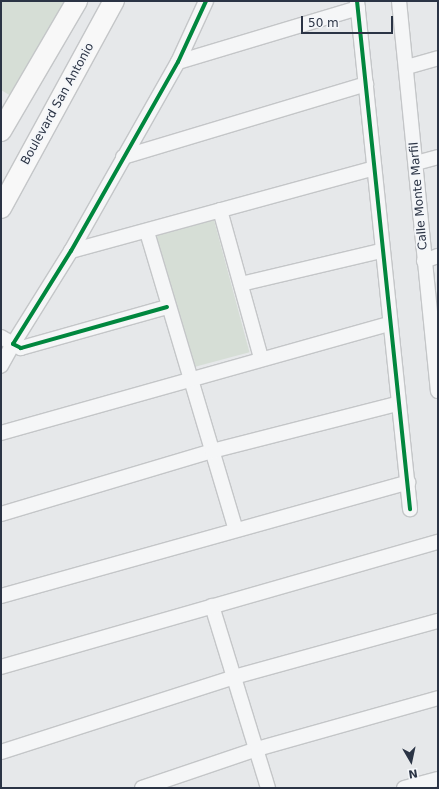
<!DOCTYPE html>
<style>
body{margin:0}
#map{position:relative;width:439px;height:789px;overflow:hidden;background:#e6e8ea;font-family:"DejaVu Sans",sans-serif}
div>[style]{position:absolute}
.green>*{inset:0;background:#d6ded6;transform-origin:0 0}
.roads{filter:drop-shadow(1px 0 #c4c6c8) drop-shadow(-1px 0 #c4c6c8) drop-shadow(0 1px #c4c6c8) drop-shadow(0 -1px #c4c6c8)}
.street>*{height:14px;margin:-7px;padding:0 7px;transform-origin:7px;border-radius:7px;background:#f5f6f7}
.secondary>*{height:20px;margin:-10px;padding:0 10px;transform-origin:10px;border-radius:10px;background:#f8f8f8}
.cycleway>*{height:4px;margin:-2px;padding:0 2px;transform-origin:2px;border-radius:2px;background:#00873e}
span{translate:-50% -50%;white-space:nowrap;text-align:center;line-height:1.15;-webkit-text-stroke:3.5px #f4f6f9;paint-order:stroke}
.street-label{font-size:12px;color:#2b3445}
.frame{position:absolute;inset:0;border:2px solid #2b3445;pointer-events:none}
.north{position:absolute;left:391px;top:741px;width:40px;height:40px;-webkit-text-stroke:3px #f4f6f9;paint-order:stroke;rotate:171deg;font-size:11px;font-weight:700;line-height:16px;text-align:center;color:#2b3445}
.north::after{content:'';display:block;margin:auto;width:14px;height:18px;background:#2b3445;clip-path:polygon(50% 0,100% 100%,50% 72%,0 100%)}
.scale{position:absolute;left:301px;top:16px;width:92px;height:18px;box-sizing:border-box;border:2px solid #2b3445;border-top:0;padding-left:5px;font-size:12px;line-height:14px;white-space:nowrap;color:#2b3445;-webkit-text-stroke:3px #f4f6f9;paint-order:stroke}
</style>
<div id="map">
<div class="green">
<i style="clip-path:polygon(1px 1px,67px 1px,11px 96px,1px 90px)"></i>
<i style="left:214px;top:220px;width:137px;height:60px;rotate:75deg"></i>
</div>
<div class="roads">
<div class="street">
<i style="left:357px;top:1px;width:511px;rotate:84.04deg"></i>
<i style="left:399px;top:1px;width:392px;rotate:84.3deg"></i>
<i style="left:178px;top:62px;width:188px;rotate:-16.7deg"></i>
<i style="left:407px;top:67px;width:32px;rotate:-16deg"></i>
<i style="left:123px;top:157px;width:254px;rotate:-16.7deg"></i>
<i style="left:416px;top:163px;width:23px;rotate:-15deg"></i>
<i style="left:220px;top:210px;width:154px;rotate:74.5deg"></i>
<i style="left:147px;top:232px;width:309px;rotate:73.4deg"></i>
<i style="left:71px;top:251px;width:314px;rotate:-15.3deg"></i>
<i style="left:424px;top:261px;width:15px;rotate:-20deg"></i>
<i style="left:241px;top:284px;width:144px;rotate:-13.3deg"></i>
<i style="left:167px;top:307px;width:152px;rotate:164.3deg"></i>
<i style="left:21px;top:348px;width:9px;rotate:-153deg"></i>
<i style="left:13px;top:344px;width:110px;rotate:-58.1deg"></i>
<i style="left:71px;top:251px;width:217px;rotate:-60.5deg"></i>
<i style="left:178px;top:62px;width:67px;rotate:-65.3deg"></i>
<i style="left:1px;top:337px;width:14px;rotate:30deg"></i>
<i style="left:13px;top:344px;width:25px;rotate:119deg"></i>
<i style="left:1px;top:433px;width:403px;rotate:-15.7deg"></i>
<i style="left:1px;top:514px;width:220px;rotate:-16.6deg"></i>
<i style="left:212px;top:451px;width:191px;rotate:-14.3deg"></i>
<i style="left:1px;top:596px;width:423px;rotate:-15.6deg"></i>
<i style="left:212px;top:606px;width:190px;rotate:72.9deg"></i>
<i style="left:1px;top:667px;width:455px;rotate:-16deg"></i>
<i style="left:1px;top:752px;width:245px;rotate:-17.8deg"></i>
<i style="left:234px;top:677px;width:212px;rotate:-15.4deg"></i>
<i style="left:142px;top:788px;width:121px;rotate:-18.7deg"></i>
<i style="left:257px;top:749px;width:188px;rotate:-15.7deg"></i>
<i style="left:404px;top:788px;width:35px;rotate:-15deg"></i>
</div>
<div class="secondary">
<i style="left:1px;top:131px;width:151px;rotate:-59.7deg"></i>
<i style="left:1px;top:208px;width:236px;rotate:-61.4deg"></i>
</div>
</div>
<div class="cycleway">
<i style="left:357px;top:1px;width:511px;rotate:84.04deg"></i>
<i style="left:167px;top:307px;width:152px;rotate:164.3deg"></i>
<i style="left:21px;top:348px;width:9px;rotate:-153deg"></i>
<i style="left:13px;top:344px;width:110px;rotate:-58.1deg"></i>
<i style="left:71px;top:251px;width:217px;rotate:-60.5deg"></i>
<i style="left:178px;top:62px;width:67px;rotate:-65.3deg"></i>
</div>
<div class="street-label">
<span style="left:58px;top:104px;rotate:-61deg">Boulevard San Antonio</span>
<span style="left:419px;top:196px;rotate:-95deg">Calle Monte Marfil</span>
</div>
<div class="frame"></div>
<div class="north">N</div>
<div class="scale">50 m</div>
</div>
